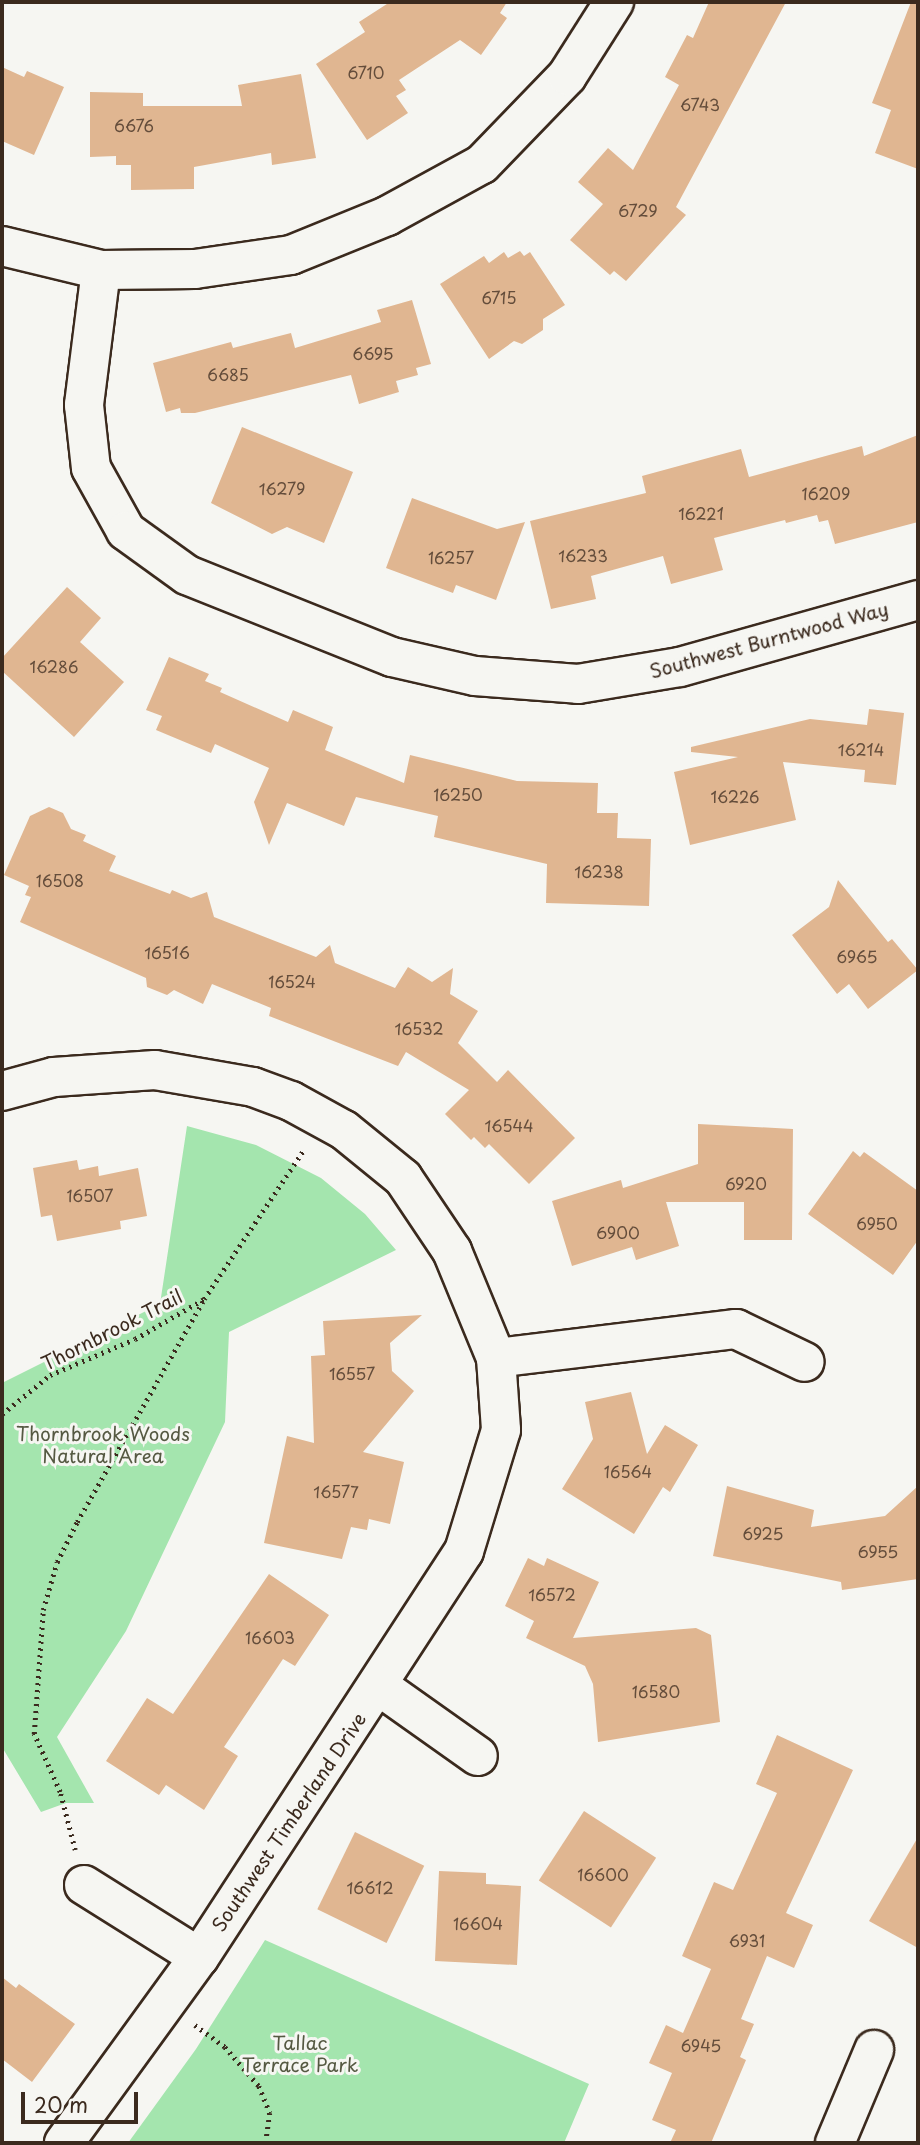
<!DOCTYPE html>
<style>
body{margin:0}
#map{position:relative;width:920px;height:2145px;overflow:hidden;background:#f6f6f2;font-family:"Playpen Sans",sans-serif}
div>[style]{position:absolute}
.green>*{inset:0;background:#a4e5ae}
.building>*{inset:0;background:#e0b691;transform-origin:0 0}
.path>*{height:4.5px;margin-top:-2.25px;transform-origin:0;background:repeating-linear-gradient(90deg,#3b2a1e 0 2px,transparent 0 7px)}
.roads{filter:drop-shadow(2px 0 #3b2a1e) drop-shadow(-2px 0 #3b2a1e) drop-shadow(0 2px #3b2a1e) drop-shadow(0 -2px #3b2a1e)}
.minor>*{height:38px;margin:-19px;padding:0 19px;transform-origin:19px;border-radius:19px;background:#f6f6f2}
span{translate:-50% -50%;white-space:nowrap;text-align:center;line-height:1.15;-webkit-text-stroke:6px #f6f6f2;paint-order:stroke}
.number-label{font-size:16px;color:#644d3b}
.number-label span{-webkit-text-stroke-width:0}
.street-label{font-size:19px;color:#3b2a1e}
.park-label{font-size:19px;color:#555942}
.frame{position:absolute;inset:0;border:4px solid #3b2a1e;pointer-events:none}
.scale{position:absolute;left:21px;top:2092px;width:117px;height:32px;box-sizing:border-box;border:4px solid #3b2a1e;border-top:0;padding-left:9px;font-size:21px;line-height:24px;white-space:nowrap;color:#3b2a1e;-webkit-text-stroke:5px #f6f6f2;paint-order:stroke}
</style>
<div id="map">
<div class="green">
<i style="clip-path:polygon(187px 1126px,256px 1145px,321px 1178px,365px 1214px,396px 1250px,229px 1332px,225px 1422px,126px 1631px,57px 1737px,94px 1803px,66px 1803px,41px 1812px,2px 1747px,2px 1383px,160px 1304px)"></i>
<i style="clip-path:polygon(265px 1940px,589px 2084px,564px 2143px,128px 2143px,196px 2049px)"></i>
</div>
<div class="building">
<i style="clip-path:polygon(390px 2px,507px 2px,500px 13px,507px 18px,481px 55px,460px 40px,399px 80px,406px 90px,396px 96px,408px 113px,367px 140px,316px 64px,365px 32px,359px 22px)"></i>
<i style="clip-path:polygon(709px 2px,786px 2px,676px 207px,686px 215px,626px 281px,614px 271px,610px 275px,570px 240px,603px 204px,578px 182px,608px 148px,633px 170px,679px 85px,665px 77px,687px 35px,693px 38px)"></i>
<i style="clip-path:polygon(911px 2px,918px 2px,918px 169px,875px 153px,891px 110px,872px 103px)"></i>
<i style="clip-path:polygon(2px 67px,24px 77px,27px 71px,64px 87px,34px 155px,2px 141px)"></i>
<i style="clip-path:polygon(301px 74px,316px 158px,272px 165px,271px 153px,194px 167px,194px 189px,131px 190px,131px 165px,116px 165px,116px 156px,90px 157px,90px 92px,143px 93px,143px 106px,242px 106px,238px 85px)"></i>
<i style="clip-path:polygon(520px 251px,524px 256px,530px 252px,565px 305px,543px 319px,543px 330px,522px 344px,514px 341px,489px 359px,440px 284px,484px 256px,489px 263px,504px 252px,508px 258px)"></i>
<i style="clip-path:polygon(412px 300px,431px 364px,416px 368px,418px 375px,396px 381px,399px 392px,359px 404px,351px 375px,195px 413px,181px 413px,180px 408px,166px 412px,153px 363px,231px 342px,233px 348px,291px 333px,295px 348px,381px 322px,377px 310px)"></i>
<i style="clip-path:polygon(242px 427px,353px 472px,324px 543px,287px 527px,272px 534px,211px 503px)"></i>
<i style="clip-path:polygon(918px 435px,918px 522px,835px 544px,828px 520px,819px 522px,817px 515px,786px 523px,785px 520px,714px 538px,723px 570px,671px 584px,663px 556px,591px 576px,596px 599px,551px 609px,530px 521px,646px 493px,642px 476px,741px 449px,749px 477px,862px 446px,864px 456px)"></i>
<i style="clip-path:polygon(412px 498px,497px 529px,525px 522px,496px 600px,456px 585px,453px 593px,386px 568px)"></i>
<i style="clip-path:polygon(67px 587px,101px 618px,80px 642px,124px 682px,74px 737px,2px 671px,2px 658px)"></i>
<i style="clip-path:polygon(169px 657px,209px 674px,205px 681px,222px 688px,220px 692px,288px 722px,293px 710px,333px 727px,325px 750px,404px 783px,410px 755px,517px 781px,598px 783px,597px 813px,618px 813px,617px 838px,651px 839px,649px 906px,546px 903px,547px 864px,434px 837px,438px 816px,356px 797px,344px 826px,287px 803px,269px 845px,254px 802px,269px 768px,215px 744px,211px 753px,156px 730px,162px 716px,146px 710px)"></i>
<i style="clip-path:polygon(869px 709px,904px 713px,896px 785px,864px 782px,865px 770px,783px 762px,796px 820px,690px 845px,674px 772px,738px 757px,691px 752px,691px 747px,810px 719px,867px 725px)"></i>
<i style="clip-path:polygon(49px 807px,63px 813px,71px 829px,86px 835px,83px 841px,116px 856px,109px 871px,170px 894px,172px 890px,191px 898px,207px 892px,214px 917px,316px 957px,330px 945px,335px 963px,395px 988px,408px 967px,432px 982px,453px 968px,450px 994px,478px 1011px,458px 1043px,497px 1082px,508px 1070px,575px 1138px,529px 1184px,489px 1144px,485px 1148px,474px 1137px,471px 1140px,445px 1114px,469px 1090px,406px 1052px,398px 1066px,269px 1016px,271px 1008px,212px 984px,203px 1004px,174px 990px,167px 995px,147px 987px,146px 978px,20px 922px,31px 897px,25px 895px,29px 886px,4px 875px,30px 816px)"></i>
<i style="clip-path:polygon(838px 880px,888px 942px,892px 939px,918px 970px,868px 1009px,849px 984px,837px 994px,792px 935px,829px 907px)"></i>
<i style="clip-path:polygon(698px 1124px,793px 1129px,792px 1240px,744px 1240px,744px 1202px,666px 1202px,679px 1246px,636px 1260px,632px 1247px,572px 1266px,552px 1201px,621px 1180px,623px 1188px,698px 1164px)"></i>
<i style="clip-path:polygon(853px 1151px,860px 1157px,864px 1152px,918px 1191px,918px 1240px,893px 1275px,808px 1214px)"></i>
<i style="clip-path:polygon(77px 1160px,79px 1170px,98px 1166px,99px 1176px,138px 1168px,147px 1216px,120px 1221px,121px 1229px,57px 1241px,52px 1215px,41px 1217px,33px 1168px)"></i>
<i style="clip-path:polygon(422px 1315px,390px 1343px,392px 1371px,414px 1391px,363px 1452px,404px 1462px,390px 1524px,369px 1519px,367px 1530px,351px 1527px,342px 1559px,264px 1543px,287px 1436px,314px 1443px,311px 1356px,325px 1355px,323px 1321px)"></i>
<i style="clip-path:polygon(631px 1392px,647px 1454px,665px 1425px,698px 1445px,670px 1492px,663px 1487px,634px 1534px,562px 1489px,593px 1439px,585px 1402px)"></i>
<i style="clip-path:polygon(727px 1486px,814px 1510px,811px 1527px,885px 1516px,918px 1486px,918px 1579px,842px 1590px,841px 1582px,713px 1556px)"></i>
<i style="clip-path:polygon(528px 1558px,544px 1566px,547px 1558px,599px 1582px,573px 1638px,696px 1628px,711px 1635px,720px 1722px,598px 1742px,593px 1684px,585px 1666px,526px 1638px,534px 1621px,505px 1606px)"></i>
<i style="clip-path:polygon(269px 1574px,329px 1615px,295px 1666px,283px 1659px,224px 1747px,238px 1756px,204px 1810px,166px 1785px,159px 1795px,106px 1761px,147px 1698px,173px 1714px)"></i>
<i style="clip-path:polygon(777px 1735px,853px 1770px,786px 1913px,813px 1925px,794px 1968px,767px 1956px,741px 2019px,754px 2024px,740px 2057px,746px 2060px,711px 2143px,670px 2143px,676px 2130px,652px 2120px,672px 2073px,649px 2063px,666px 2025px,683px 2033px,711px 1969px,682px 1956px,714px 1882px,733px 1890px,777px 1793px,756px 1784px)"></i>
<i style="left:584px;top:1811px;width:86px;height:83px;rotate:33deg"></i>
<i style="left:355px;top:1832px;width:77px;height:86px;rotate:26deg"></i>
<i style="clip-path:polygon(918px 1837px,918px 1948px,869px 1921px)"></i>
<i style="clip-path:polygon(439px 1871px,486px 1873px,486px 1884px,521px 1886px,517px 1965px,435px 1961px)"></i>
<i style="clip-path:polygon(2px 1977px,16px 1988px,19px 1984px,75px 2024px,32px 2082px,2px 2059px)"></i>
</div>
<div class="path">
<i style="left:2px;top:1414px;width:62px;rotate:-39.1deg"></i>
<i style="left:50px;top:1375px;width:92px;rotate:-23deg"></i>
<i style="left:135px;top:1339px;width:80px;rotate:-30.1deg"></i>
<i style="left:204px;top:1299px;width:178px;rotate:-56.2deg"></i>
<i style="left:75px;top:1850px;width:60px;rotate:-104.5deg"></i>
<i style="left:60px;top:1792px;width:64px;rotate:-114.1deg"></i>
<i style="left:34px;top:1734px;width:124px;rotate:-85.8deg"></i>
<i style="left:43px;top:1610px;width:50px;rotate:-73.7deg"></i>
<i style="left:57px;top:1562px;width:45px;rotate:-63.4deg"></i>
<i style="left:77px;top:1522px;width:257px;rotate:-60.3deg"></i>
<i style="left:195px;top:2025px;width:37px;rotate:36deg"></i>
<i style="left:225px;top:2047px;width:52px;rotate:48.9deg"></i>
<i style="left:259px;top:2086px;width:29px;rotate:68deg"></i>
<i style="left:270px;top:2113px;width:30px;rotate:98deg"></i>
</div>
<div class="roads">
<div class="minor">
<i style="left:2px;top:246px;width:102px;rotate:13.6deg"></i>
<i style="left:101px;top:270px;width:94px;rotate:-0.6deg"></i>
<i style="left:195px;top:269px;width:97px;rotate:-8.3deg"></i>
<i style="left:291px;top:255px;width:104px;rotate:-22.1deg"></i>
<i style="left:387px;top:216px;width:108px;rotate:-28.7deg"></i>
<i style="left:482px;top:164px;width:122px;rotate:-46deg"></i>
<i style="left:567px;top:76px;width:88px;rotate:-57.6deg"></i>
<i style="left:101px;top:270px;width:136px;rotate:97.2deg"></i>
<i style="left:84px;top:405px;width:63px;rotate:83.7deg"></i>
<i style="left:91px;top:468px;width:72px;rotate:60.9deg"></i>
<i style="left:126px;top:531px;width:75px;rotate:35.8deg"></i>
<i style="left:187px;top:575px;width:221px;rotate:21.8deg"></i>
<i style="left:392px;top:657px;width:85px;rotate:12.9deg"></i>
<i style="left:475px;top:676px;width:103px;rotate:4.4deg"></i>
<i style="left:578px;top:684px;width:103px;rotate:-9.5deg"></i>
<i style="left:680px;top:667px;width:247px;rotate:-15.7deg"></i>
<i style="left:2px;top:1091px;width:54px;rotate:-15.1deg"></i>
<i style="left:54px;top:1077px;width:101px;rotate:-4deg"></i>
<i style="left:155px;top:1070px;width:99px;rotate:9.8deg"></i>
<i style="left:253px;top:1087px;width:40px;rotate:20.2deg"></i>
<i style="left:291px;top:1101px;width:60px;rotate:28.7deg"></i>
<i style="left:344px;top:1130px;width:76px;rotate:39.1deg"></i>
<i style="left:403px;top:1178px;width:88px;rotate:56.1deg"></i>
<i style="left:452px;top:1251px;width:116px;rotate:67.6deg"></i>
<i style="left:496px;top:1358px;width:72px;rotate:86deg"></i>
<i style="left:501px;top:1430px;width:127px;rotate:107deg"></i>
<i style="left:464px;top:1551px;width:485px;rotate:123.1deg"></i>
<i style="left:199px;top:1957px;width:230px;rotate:126deg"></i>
<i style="left:496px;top:1358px;width:242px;rotate:-6.9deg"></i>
<i style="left:736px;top:1329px;width:76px;rotate:25.6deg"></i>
<i style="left:379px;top:1686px;width:121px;rotate:35.3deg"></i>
<i style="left:84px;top:1885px;width:136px;rotate:32.1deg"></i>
<i style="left:835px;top:2143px;width:101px;rotate:-67.2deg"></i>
</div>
</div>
<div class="number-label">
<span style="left:366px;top:72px">6710</span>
<span style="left:700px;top:104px">6743</span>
<span style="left:134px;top:125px">6676</span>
<span style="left:638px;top:210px">6729</span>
<span style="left:499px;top:297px">6715</span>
<span style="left:373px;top:353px">6695</span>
<span style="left:228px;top:374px">6685</span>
<span style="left:282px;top:488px">16279</span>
<span style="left:826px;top:493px">16209</span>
<span style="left:701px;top:513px">16221</span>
<span style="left:583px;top:555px">16233</span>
<span style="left:451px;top:557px">16257</span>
<span style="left:54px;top:666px">16286</span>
<span style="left:861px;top:749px">16214</span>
<span style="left:458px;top:794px">16250</span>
<span style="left:735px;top:796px">16226</span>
<span style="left:599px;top:871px">16238</span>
<span style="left:60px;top:880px">16508</span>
<span style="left:167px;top:952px">16516</span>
<span style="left:857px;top:956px">6965</span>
<span style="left:292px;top:981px">16524</span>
<span style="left:419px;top:1028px">16532</span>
<span style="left:509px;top:1125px">16544</span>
<span style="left:746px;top:1183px">6920</span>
<span style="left:90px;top:1195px">16507</span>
<span style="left:877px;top:1223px">6950</span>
<span style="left:618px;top:1232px">6900</span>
<span style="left:352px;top:1373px">16557</span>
<span style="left:628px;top:1471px">16564</span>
<span style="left:336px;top:1491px">16577</span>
<span style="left:763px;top:1533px">6925</span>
<span style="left:878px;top:1551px">6955</span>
<span style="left:552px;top:1594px">16572</span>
<span style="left:270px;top:1637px">16603</span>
<span style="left:656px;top:1691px">16580</span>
<span style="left:603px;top:1874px">16600</span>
<span style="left:370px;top:1887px">16612</span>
<span style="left:478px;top:1923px">16604</span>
<span style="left:747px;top:1940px">6931</span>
<span style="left:701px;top:2045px">6945</span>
</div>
<div class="street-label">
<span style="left:769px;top:640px;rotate:-15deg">Southwest Burntwood Way</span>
<span style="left:112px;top:1330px;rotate:-27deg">Thornbrook Trail</span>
<span style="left:289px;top:1822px;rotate:-56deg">Southwest Timberland Drive</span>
</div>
<div class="park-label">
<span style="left:103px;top:1445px">Thornbrook Woods<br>Natural Area</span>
<span style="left:300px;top:2054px">Tallac<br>Terrace Park</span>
</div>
<div class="frame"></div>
<div class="scale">20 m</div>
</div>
